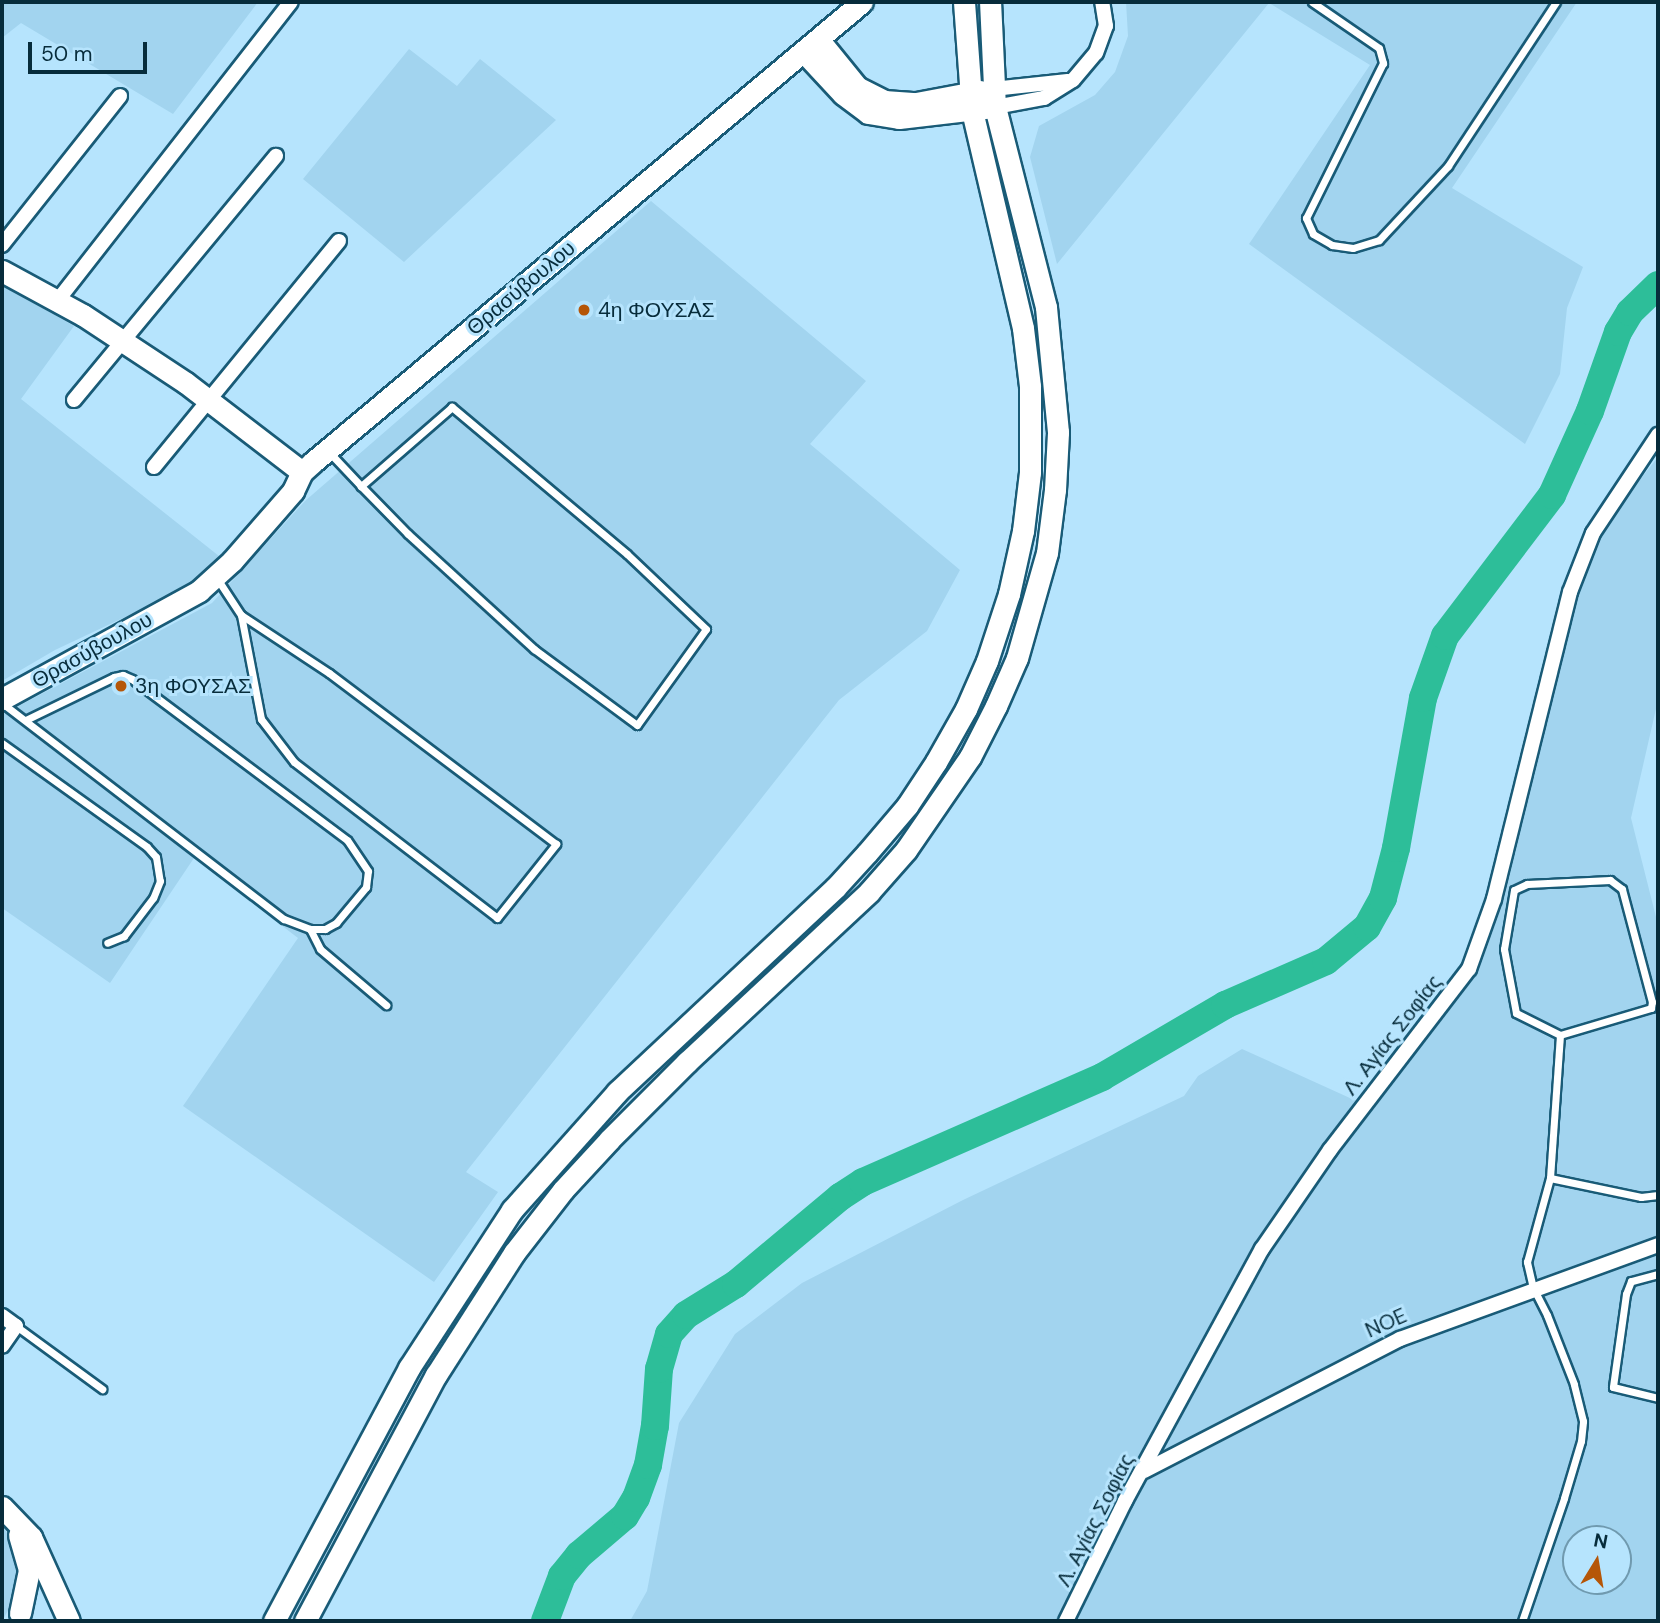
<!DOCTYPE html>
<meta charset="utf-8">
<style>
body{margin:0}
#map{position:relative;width:1660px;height:1623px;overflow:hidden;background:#b6e4fd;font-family:"DM Sans",sans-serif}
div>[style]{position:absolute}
.built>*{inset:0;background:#a2d4ef}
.river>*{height:28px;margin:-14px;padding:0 14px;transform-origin:14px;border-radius:14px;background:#2dbe99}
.roads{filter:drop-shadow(2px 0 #195b77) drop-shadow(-2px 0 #195b77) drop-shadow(0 2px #195b77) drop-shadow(0 -2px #195b77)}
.lane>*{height:7px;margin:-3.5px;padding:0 3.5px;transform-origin:3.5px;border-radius:3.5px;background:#fff}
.street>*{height:14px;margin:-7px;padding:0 7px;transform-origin:7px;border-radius:7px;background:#fff}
.secondary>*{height:21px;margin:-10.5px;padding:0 10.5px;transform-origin:10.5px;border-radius:10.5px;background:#fff}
.dots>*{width:19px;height:19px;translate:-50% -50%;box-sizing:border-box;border:4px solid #b6e4fd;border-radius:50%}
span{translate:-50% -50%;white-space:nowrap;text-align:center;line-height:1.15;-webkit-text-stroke:6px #b6e4fd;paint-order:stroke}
.street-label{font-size:21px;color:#072c3b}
.poi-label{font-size:21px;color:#072c3b}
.left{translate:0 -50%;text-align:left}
.frame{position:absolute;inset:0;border:4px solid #072c3b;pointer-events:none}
.north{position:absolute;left:1562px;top:1525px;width:70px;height:70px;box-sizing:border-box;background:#b6e4fd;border:2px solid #709aaf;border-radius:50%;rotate:11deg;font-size:19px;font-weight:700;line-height:28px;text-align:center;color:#072c3b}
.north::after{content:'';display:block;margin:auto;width:24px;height:32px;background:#b55608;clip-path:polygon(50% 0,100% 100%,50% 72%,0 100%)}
.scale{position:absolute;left:28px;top:42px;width:119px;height:32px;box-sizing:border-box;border:4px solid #072c3b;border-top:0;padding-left:9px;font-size:21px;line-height:24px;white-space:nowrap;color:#072c3b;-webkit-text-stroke:5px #b6e4fd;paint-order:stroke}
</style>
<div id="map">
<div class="built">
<i style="clip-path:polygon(2px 2px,258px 2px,173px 114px,21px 23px,2px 38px)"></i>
<i style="clip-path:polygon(1126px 2px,1577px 2px,1452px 188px,1583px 267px,1567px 308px,1560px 374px,1525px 444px,1249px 244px,1370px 65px,1269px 3px,1057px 264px,1030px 157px,1039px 126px,1095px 95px,1115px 72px,1128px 36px)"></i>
<i style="clip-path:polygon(409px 49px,457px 86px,480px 59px,556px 120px,404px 262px,303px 179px)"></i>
<i style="clip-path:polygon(651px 201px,866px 381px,810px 444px,960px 570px,927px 631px,839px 700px,466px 1172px,498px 1192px,434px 1282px,183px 1106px,298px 938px,194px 858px,110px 983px,2px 908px,2px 715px,212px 603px,305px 501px)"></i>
<i style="clip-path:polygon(2px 285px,74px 326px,21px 399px,224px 560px,195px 584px,55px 650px,2px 681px)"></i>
<i style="clip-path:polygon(evenodd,1658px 457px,1658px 700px,1631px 818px,1658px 925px,1658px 1621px,630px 1621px,647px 1591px,679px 1423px,735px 1334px,802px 1283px,963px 1200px,1184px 1096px,1198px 1076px,1242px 1049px,1372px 1108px,1474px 974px,1502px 900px,1576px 596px,1604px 525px,1658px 457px,1576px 1539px,1618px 1539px,1618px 1581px,1576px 1581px,1576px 1539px)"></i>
<i style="clip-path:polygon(2px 1525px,14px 1544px,19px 1561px,14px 1600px,2px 1621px)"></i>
</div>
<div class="river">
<i style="left:545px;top:1621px;width:48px;rotate:-69.3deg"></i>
<i style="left:562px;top:1576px;width:27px;rotate:-51deg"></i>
<i style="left:579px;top:1555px;width:60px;rotate:-40.3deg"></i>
<i style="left:625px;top:1516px;width:21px;rotate:-59deg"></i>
<i style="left:636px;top:1498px;width:35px;rotate:-70deg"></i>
<i style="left:648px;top:1465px;width:40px;rotate:-80deg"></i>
<i style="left:655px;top:1426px;width:57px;rotate:-86deg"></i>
<i style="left:659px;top:1369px;width:36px;rotate:-74deg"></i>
<i style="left:669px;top:1334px;width:25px;rotate:-48deg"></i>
<i style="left:686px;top:1315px;width:59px;rotate:-31.8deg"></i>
<i style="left:736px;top:1284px;width:136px;rotate:-39.9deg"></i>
<i style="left:840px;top:1197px;width:27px;rotate:-33deg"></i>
<i style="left:863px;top:1182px;width:261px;rotate:-23.7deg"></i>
<i style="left:1102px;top:1077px;width:143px;rotate:-30.3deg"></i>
<i style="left:1225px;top:1005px;width:110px;rotate:-23.5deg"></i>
<i style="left:1326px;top:961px;width:53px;rotate:-39.7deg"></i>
<i style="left:1367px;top:927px;width:33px;rotate:-61deg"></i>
<i style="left:1383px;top:898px;width:52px;rotate:-75.4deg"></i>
<i style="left:1396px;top:848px;width:152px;rotate:-79.8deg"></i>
<i style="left:1423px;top:698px;width:66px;rotate:-70.5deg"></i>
<i style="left:1445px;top:636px;width:177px;rotate:-52.8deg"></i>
<i style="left:1552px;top:495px;width:92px;rotate:-65.7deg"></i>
<i style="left:1590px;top:411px;width:84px;rotate:-70.5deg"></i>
<i style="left:1618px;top:332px;width:23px;rotate:-59deg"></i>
<i style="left:1630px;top:312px;width:39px;rotate:-44deg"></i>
</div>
<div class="roads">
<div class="lane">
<i style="left:1312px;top:2px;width:81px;rotate:34.5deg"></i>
<i style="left:1379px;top:48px;width:16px;rotate:75deg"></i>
<i style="left:1383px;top:63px;width:173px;rotate:116.4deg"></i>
<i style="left:1306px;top:218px;width:17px;rotate:66deg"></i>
<i style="left:1313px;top:234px;width:22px;rotate:30deg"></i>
<i style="left:1332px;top:245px;width:21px;rotate:8deg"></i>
<i style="left:1353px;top:248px;width:27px;rotate:-17deg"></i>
<i style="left:1379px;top:240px;width:101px;rotate:-47deg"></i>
<i style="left:1448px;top:166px;width:196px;rotate:-56.6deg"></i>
<i style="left:328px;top:451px;width:48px;rotate:46.7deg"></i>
<i style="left:361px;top:486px;width:67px;rotate:45.6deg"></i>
<i style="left:408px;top:534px;width:171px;rotate:42.4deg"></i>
<i style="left:534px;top:649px;width:128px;rotate:36.4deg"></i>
<i style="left:637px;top:725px;width:118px;rotate:-54.3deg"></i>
<i style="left:706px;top:629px;width:109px;rotate:-136.5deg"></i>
<i style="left:627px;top:554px;width:229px;rotate:-140deg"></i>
<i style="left:452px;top:407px;width:121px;rotate:139deg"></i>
<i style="left:218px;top:580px;width:42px;rotate:56.7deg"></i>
<i style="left:241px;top:615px;width:106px;rotate:79.1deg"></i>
<i style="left:261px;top:719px;width:54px;rotate:52.5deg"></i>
<i style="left:294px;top:762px;width:256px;rotate:37.5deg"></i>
<i style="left:497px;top:918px;width:95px;rotate:-51.4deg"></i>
<i style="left:556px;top:844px;width:284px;rotate:-143deg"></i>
<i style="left:329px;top:673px;width:105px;rotate:-146.6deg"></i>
<i style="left:2px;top:703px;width:355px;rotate:37.5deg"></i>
<i style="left:284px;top:919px;width:28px;rotate:21deg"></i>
<i style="left:310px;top:929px;width:15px"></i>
<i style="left:325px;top:929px;width:13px;rotate:-29deg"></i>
<i style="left:336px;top:923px;width:47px;rotate:-50.2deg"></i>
<i style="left:366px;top:887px;width:16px;rotate:-83deg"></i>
<i style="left:368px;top:871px;width:37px;rotate:-124deg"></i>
<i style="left:347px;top:840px;width:269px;rotate:-143.2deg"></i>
<i style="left:132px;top:679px;width:10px;rotate:-156deg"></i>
<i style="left:123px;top:675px;width:9px;rotate:167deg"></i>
<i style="left:114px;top:677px;width:98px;rotate:154deg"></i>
<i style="left:2px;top:743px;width:178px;rotate:35.6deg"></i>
<i style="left:147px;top:847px;width:13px;rotate:48deg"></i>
<i style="left:156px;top:857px;width:24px;rotate:81deg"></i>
<i style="left:160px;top:881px;width:18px;rotate:112deg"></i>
<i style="left:153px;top:898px;width:48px;rotate:127.3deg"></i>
<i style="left:124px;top:936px;width:18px;rotate:158deg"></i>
<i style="left:310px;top:929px;width:22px;rotate:63deg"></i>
<i style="left:320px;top:949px;width:87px;rotate:40.3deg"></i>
<i style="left:1550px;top:1178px;width:143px;rotate:-86deg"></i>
<i style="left:1560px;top:1035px;width:95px;rotate:-16.5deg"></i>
<i style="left:1651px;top:1008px;width:6px;rotate:-81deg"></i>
<i style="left:1652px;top:1002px;width:117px;rotate:-104.9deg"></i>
<i style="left:1622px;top:889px;width:15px;rotate:-143deg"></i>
<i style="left:1610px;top:880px;width:83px;rotate:177.2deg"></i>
<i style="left:1527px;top:884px;width:14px;rotate:155deg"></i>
<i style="left:1514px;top:890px;width:60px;rotate:99.6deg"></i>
<i style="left:1504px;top:949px;width:65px;rotate:79.4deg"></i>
<i style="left:1516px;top:1013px;width:49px;rotate:26.6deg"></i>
<i style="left:1658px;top:1274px;width:28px;rotate:165deg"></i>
<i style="left:1631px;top:1281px;width:14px;rotate:111deg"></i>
<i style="left:1626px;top:1294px;width:94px;rotate:98deg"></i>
<i style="left:1613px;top:1387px;width:46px;rotate:13.7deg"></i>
<i style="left:16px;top:1326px;width:107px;rotate:36.2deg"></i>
<i style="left:1522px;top:1621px;width:130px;rotate:-71.1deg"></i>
<i style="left:1564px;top:1498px;width:59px;rotate:-73.4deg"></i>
<i style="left:1581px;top:1441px;width:20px;rotate:-84deg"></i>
<i style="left:1583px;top:1421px;width:38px;rotate:-104deg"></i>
<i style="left:1574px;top:1384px;width:74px;rotate:-111.4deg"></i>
<i style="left:1547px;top:1315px;width:30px;rotate:-117deg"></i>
<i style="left:1533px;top:1288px;width:27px;rotate:-103deg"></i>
<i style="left:1527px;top:1262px;width:87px;rotate:-74.7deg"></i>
<i style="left:1550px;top:1178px;width:93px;rotate:11.8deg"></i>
<i style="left:1641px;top:1197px;width:17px;rotate:-7deg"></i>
</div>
<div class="street">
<i style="left:993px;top:89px;width:75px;rotate:-6.1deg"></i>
<i style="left:995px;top:107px;width:50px;rotate:-10.4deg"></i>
<i style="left:1044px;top:98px;width:34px;rotate:-32deg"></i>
<i style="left:1073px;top:80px;width:35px;rotate:-50deg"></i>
<i style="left:1096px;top:53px;width:29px;rotate:-70deg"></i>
<i style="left:1106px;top:26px;width:24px;rotate:-99deg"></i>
<i style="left:2px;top:245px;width:190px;rotate:-51.6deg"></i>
<i style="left:58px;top:300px;width:378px;rotate:-52deg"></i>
<i style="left:74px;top:400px;width:317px;rotate:-50.4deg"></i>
<i style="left:154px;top:467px;width:292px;rotate:-50.7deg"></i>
<i style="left:2px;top:1316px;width:17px;rotate:36deg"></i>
<i style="left:16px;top:1326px;width:24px;rotate:125deg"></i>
<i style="left:1144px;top:1471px;width:288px;rotate:-27.3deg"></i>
<i style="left:1400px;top:1339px;width:275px;rotate:-20deg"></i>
<i style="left:1066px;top:1621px;width:134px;rotate:-63.8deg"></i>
<i style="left:1125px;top:1501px;width:287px;rotate:-61.5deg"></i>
<i style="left:1262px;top:1249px;width:120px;rotate:-55.5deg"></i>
<i style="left:1330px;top:1150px;width:228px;rotate:-52.5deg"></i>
<i style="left:1469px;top:969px;width:74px;rotate:-70.3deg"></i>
<i style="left:1494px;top:899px;width:316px;rotate:-76.1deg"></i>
<i style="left:1570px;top:592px;width:63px;rotate:-68.7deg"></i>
<i style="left:1593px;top:533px;width:118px;rotate:-56.4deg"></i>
</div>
<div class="secondary">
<i style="left:819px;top:40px;width:60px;rotate:51deg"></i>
<i style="left:857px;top:87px;width:30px;rotate:27deg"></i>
<i style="left:884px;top:101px;width:32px;rotate:4deg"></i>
<i style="left:916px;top:103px;width:65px;rotate:-10.6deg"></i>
<i style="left:804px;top:52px;width:57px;rotate:47.1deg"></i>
<i style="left:843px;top:94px;width:31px;rotate:37deg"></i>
<i style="left:868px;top:113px;width:31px;rotate:9deg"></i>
<i style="left:899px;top:118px;width:88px;rotate:-6.6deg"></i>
<i style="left:2px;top:271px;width:92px;rotate:28.5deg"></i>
<i style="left:83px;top:315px;width:123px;rotate:33.4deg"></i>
<i style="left:186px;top:383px;width:146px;rotate:37.5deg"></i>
<i style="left:2px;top:699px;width:225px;rotate:-28.7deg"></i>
<i style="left:199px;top:591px;width:45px;rotate:-42.3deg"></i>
<i style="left:232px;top:561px;width:93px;rotate:-48.9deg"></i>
<i style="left:293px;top:491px;width:21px;rotate:-65deg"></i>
<i style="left:302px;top:472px;width:15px;rotate:-42deg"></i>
<i style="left:313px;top:462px;width:716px;rotate:-39.96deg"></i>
<i style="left:2px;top:1507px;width:42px;rotate:46deg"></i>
<i style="left:31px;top:1537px;width:92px;rotate:65.7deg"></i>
<i style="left:19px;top:1535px;width:36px;rotate:74deg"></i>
<i style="left:29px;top:1570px;width:44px;rotate:101.8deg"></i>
<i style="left:274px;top:1621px;width:287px;rotate:-61.9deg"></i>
<i style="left:409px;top:1368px;width:189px;rotate:-56.9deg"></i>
<i style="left:512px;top:1210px;width:158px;rotate:-48.3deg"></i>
<i style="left:617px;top:1092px;width:299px;rotate:-43.1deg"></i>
<i style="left:835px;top:888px;width:47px;rotate:-47.6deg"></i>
<i style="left:867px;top:853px;width:62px;rotate:-49.6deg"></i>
<i style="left:907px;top:806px;width:53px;rotate:-56.6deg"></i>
<i style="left:936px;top:762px;width:61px;rotate:-60.5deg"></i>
<i style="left:966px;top:709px;width:52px;rotate:-66.4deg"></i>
<i style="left:987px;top:661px;width:71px;rotate:-71.8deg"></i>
<i style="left:1009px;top:594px;width:65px;rotate:-77.5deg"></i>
<i style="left:1023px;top:531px;width:59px;rotate:-83.2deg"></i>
<i style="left:1030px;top:472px;width:86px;rotate:-90deg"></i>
<i style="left:1030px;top:386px;width:58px;rotate:-96.9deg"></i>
<i style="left:1023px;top:328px;width:223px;rotate:-103.2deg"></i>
<i style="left:972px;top:111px;width:109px;rotate:-94.2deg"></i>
<i style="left:305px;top:1621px;width:279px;rotate:-62deg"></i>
<i style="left:436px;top:1375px;width:145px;rotate:-57.4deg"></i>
<i style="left:514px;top:1253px;width:80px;rotate:-52.1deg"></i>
<i style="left:563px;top:1190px;width:69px;rotate:-47.3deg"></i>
<i style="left:610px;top:1139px;width:109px;rotate:-45deg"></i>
<i style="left:687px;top:1062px;width:249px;rotate:-43deg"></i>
<i style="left:869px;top:892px;width:56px;rotate:-48.6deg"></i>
<i style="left:906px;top:850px;width:113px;rotate:-55.5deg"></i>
<i style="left:970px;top:757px;width:57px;rotate:-63deg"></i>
<i style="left:996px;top:706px;width:52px;rotate:-66.4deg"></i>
<i style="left:1017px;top:658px;width:109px;rotate:-74.1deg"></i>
<i style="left:1047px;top:553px;width:64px;rotate:-82.8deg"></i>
<i style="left:1055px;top:490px;width:58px;rotate:-87deg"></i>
<i style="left:1058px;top:432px;width:126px;rotate:-95.5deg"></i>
<i style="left:1046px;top:307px;width:206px;rotate:-104.3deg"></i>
<i style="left:995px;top:107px;width:105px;rotate:-92.7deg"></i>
</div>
</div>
<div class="dots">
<i style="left:584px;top:310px;background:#b55608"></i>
<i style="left:121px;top:686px;background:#b55608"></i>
</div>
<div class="street-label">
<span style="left:521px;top:288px;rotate:-40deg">Θρασύβουλου</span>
<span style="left:92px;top:650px;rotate:-29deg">Θρασύβουλου</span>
<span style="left:1392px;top:1035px;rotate:-52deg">Λ. Αγίας Σοφίας</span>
<span style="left:1386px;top:1323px;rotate:-24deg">NOE</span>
<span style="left:1095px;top:1520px;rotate:-63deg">Λ. Αγίας Σοφίας</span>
</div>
<div class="poi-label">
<span class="left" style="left:598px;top:310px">4η ΦΟΥΣΑΣ</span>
<span class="left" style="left:135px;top:686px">3η ΦΟΥΣΑΣ</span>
</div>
<div class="frame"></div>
<div class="north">N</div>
<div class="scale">50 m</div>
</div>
